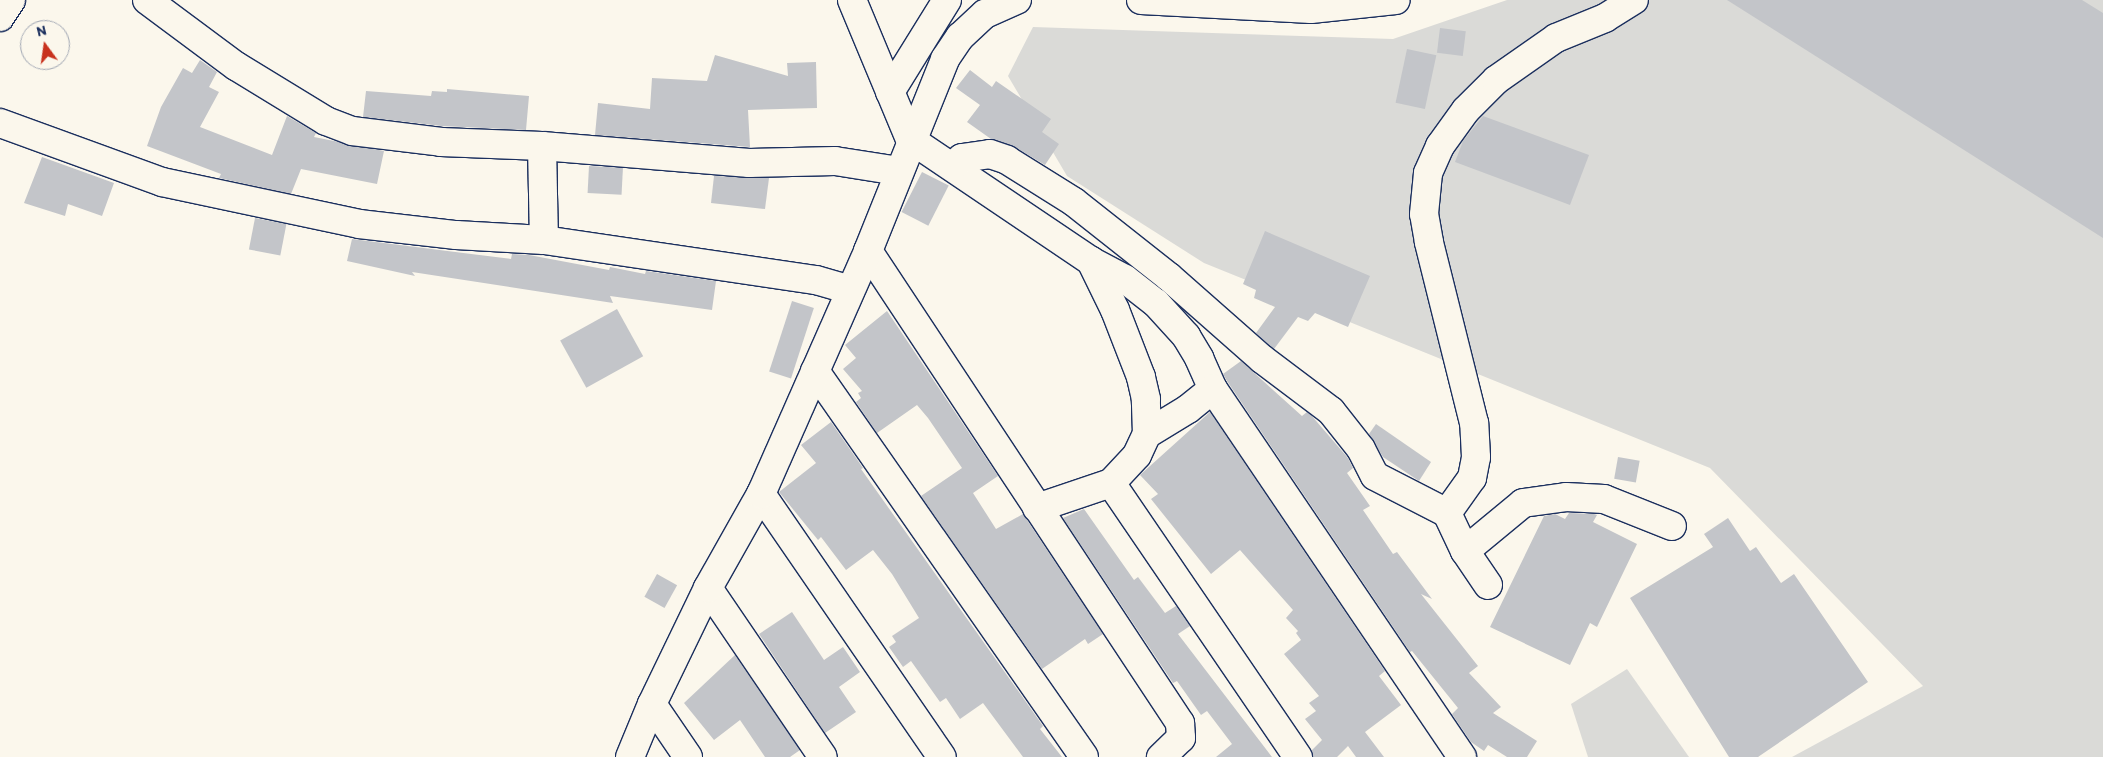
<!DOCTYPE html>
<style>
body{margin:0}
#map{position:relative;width:2103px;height:757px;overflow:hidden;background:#fbf7ec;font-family:Itim,sans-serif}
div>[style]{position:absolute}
.green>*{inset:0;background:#dadad7}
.building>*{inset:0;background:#c3c5c9;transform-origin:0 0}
.roads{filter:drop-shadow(1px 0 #1b2f5e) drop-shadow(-1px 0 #1b2f5e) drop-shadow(0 1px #1b2f5e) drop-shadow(0 -1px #1b2f5e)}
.minor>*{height:28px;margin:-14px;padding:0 14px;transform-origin:14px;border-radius:14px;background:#fbf7ec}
.major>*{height:28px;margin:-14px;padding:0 14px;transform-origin:14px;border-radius:14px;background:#fbf7ec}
span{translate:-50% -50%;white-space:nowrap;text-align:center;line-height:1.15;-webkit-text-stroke:4px #fbf7ec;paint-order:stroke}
.north{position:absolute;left:20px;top:20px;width:50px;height:50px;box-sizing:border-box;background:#fbf7ec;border:1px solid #a1a7b3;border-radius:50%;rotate:346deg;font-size:14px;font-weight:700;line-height:20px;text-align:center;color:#1b2f5e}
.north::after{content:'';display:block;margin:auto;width:18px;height:22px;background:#c8321e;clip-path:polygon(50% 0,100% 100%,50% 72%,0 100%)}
</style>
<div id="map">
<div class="green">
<i style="clip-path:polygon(1507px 0,2103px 0,2103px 757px,1792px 757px,1923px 686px,1710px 468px,1204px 263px,1067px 176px,1008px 76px,1033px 27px,1393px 39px)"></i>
<i style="clip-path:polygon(1627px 669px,1689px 757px,1588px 757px,1571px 704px)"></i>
</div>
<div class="building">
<i style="clip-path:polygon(1727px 0,2082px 0,2103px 13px,2103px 238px)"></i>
<i style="left:1440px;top:28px;width:26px;height:25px;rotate:7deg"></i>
<i style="left:1407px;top:49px;width:30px;height:55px;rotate:12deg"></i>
<i style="clip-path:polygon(715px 55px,788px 76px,787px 63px,816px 62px,817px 108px,748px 110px,750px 147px,595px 135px,598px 103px,650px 109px,652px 78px,707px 81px)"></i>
<i style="clip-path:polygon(200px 60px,217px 72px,209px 87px,219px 92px,200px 127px,272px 155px,287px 116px,316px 133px,314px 137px,384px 151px,377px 184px,301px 169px,291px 194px,219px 178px,221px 174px,147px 146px,161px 107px,183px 68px,192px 73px)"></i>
<i style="clip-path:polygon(970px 70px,992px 87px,996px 81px,1051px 119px,1042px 132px,1059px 144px,1045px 165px,1015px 147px,991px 139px,967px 122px,980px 105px,956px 88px)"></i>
<i style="clip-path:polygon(447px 89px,529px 96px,526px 130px,442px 126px,363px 117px,366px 91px,431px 96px,432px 91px,447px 92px)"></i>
<i style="clip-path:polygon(1483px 116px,1589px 155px,1570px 205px,1455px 162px,1463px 141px)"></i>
<i style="clip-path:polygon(42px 157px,114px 183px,102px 216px,68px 204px,65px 216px,24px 203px)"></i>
<i style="left:589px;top:166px;width:34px;height:27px;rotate:3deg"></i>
<i style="left:922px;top:172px;width:30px;height:45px;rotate:27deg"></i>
<i style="clip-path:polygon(714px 176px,769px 178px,765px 209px,711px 203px)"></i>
<i style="left:255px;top:218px;width:32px;height:32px;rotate:11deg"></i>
<i style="clip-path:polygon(1265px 231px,1370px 276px,1348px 327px,1315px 313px,1308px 321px,1298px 317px,1274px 349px,1256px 333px,1275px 307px,1254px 298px,1256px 290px,1243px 284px)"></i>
<i style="clip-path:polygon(352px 239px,511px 259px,512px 254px,529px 255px,609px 270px,610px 267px,645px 274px,646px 271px,716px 281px,712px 310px,610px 296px,613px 303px,412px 272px,415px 276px,347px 261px)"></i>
<i style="left:792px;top:301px;width:23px;height:74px;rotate:18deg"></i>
<i style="left:617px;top:309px;width:54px;height:65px;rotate:61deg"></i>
<i style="clip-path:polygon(887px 311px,998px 476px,973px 493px,996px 529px,1023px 514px,1103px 634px,1088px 644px,1085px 639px,1042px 669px,921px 496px,962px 468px,928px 418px,917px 405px,877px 433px,856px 402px,861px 398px,858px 393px,862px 391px,843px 369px,856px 358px,845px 345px)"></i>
<i style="clip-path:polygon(1241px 361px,1302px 416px,1307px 412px,1311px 415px,1348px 458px,1353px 468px,1347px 473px,1370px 506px,1363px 510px,1393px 554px,1397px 552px,1432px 599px,1421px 594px,1478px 666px,1469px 673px,1501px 707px,1493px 713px,1537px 741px,1527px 757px,1507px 757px,1488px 745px,1484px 751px,1471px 742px,1452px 714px,1458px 708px,1412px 651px,1410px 652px,1227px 381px,1223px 374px)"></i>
<i style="clip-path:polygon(1210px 412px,1385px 671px,1379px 676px,1401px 705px,1365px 732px,1384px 757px,1356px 757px,1348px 746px,1337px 757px,1313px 757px,1312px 750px,1322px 740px,1305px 719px,1316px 711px,1309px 703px,1319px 696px,1284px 654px,1301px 640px,1296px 633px,1298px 631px,1286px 618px,1293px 610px,1240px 550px,1211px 574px,1151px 499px,1158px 494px,1140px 475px)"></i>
<i style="clip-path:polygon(831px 422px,863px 468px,861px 469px,1043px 726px,1040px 729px,1062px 757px,1023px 757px,983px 703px,960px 719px,946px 698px,940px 702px,911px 661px,903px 667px,889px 647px,896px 642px,892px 636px,919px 618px,892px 574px,873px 550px,846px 570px,821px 537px,818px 540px,779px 492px,816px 463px,801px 445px)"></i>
<i style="clip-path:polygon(1376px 424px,1431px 462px,1419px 481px,1383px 457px,1369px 434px)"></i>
<i style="left:1618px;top:457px;width:22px;height:22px;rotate:10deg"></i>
<i style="clip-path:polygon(1084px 509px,1134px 580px,1138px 577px,1165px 613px,1176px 606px,1190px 626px,1178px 634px,1272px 757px,1216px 757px,1232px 744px,1207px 711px,1201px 715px,1177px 681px,1173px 683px,1063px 518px)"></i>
<i style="clip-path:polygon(1569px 513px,1594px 514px,1597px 515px,1593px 522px,1637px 544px,1597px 627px,1590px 623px,1570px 665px,1490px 627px,1544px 516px,1555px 514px,1565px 519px)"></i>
<i style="clip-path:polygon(1728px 518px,1750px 551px,1756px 547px,1781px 583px,1794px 574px,1868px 682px,1758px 757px,1729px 757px,1630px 598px,1713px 547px,1704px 534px)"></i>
<i style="left:657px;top:574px;width:23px;height:26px;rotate:29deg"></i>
<i style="clip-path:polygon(792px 612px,824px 660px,843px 647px,860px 672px,839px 687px,856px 712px,825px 733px,759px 634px)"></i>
<i style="clip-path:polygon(735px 655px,800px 750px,790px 757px,765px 757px,740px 720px,714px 740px,684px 703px)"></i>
</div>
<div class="roads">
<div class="minor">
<i style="left:147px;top:0;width:111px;rotate:36.6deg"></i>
<i style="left:236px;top:66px;width:105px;rotate:31.4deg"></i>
<i style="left:326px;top:121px;width:28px;rotate:21deg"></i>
<i style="left:352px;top:131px;width:90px;rotate:7deg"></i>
<i style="left:441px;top:142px;width:101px;rotate:2.3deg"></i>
<i style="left:542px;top:146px;width:94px;rotate:88.8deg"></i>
<i style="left:852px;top:0;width:151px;rotate:67.4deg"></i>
<i style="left:910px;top:139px;width:218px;rotate:34deg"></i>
<i style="left:1091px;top:261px;width:38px;rotate:28deg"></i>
<i style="left:1125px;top:279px;width:39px;rotate:38deg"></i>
<i style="left:1156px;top:303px;width:45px;rotate:47.7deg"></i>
<i style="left:1186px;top:336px;width:26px;rotate:59deg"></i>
<i style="left:1199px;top:358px;width:34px;rotate:66deg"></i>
<i style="left:1213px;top:389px;width:444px;rotate:55.9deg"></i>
<i style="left:0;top:17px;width:20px;rotate:-57deg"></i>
<i style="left:890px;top:92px;width:108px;rotate:-58.2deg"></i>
<i style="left:0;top:123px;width:172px;rotate:20deg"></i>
<i style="left:162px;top:182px;width:201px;rotate:12deg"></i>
<i style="left:359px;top:224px;width:98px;rotate:6.5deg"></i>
<i style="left:456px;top:235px;width:88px;rotate:3.3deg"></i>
<i style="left:544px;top:240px;width:275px;rotate:8.4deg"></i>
<i style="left:816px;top:280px;width:36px;rotate:16deg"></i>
<i style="left:542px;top:146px;width:208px;rotate:4.7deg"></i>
<i style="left:749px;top:163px;width:86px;rotate:-1.3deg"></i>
<i style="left:835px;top:161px;width:65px;rotate:8.9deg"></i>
<i style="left:953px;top:166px;width:12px;rotate:-42deg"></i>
<i style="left:962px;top:158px;width:28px;rotate:-8deg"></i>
<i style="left:990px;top:154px;width:18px;rotate:19deg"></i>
<i style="left:1007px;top:160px;width:79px;rotate:32.1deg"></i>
<i style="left:1074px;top:202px;width:121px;rotate:38.3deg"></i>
<i style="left:1169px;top:277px;width:124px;rotate:41.4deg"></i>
<i style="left:1262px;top:359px;width:86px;rotate:37deg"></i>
<i style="left:1331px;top:411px;width:48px;rotate:51.7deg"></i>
<i style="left:1361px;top:449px;width:30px;rotate:63deg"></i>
<i style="left:1375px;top:476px;width:81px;rotate:27.2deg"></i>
<i style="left:1447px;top:513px;width:42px;rotate:64.7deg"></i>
<i style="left:1465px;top:551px;width:41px;rotate:55.9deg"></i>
<i style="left:868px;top:251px;width:566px;rotate:56.53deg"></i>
<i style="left:1180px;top:723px;width:15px;rotate:86deg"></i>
<i style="left:1181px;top:738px;width:28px;rotate:136deg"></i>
<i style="left:815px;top:371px;width:470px;rotate:55.1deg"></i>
<i style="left:1147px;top:434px;width:48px;rotate:-31.4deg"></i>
<i style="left:1188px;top:409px;width:32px;rotate:-39deg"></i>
<i style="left:1111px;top:483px;width:332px;rotate:55.7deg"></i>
<i style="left:761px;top:494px;width:319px;rotate:55.5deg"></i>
<i style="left:1037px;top:508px;width:78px;rotate:-18.7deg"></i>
<i style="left:1111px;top:483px;width:38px;rotate:-47deg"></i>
<i style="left:1137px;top:455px;width:23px;rotate:-65deg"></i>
<i style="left:1147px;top:434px;width:35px;rotate:-92deg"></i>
<i style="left:1146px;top:399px;width:23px;rotate:-103deg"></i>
<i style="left:1141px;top:377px;width:72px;rotate:-111.2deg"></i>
<i style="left:1115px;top:310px;width:55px;rotate:-116.1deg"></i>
<i style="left:1447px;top:513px;width:43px;rotate:-54.5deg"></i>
<i style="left:1472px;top:478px;width:21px;rotate:-79deg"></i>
<i style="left:1476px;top:457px;width:34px;rotate:-93deg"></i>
<i style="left:1474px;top:423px;width:187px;rotate:-104deg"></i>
<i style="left:1429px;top:242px;width:28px;rotate:-100deg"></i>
<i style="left:1424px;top:214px;width:41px;rotate:-84.4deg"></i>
<i style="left:1428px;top:173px;width:30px;rotate:-66deg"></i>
<i style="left:1440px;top:146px;width:44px;rotate:-54.2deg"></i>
<i style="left:1466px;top:110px;width:42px;rotate:-45deg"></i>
<i style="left:1496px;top:80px;width:73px;rotate:-35deg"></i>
<i style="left:1556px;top:38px;width:53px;rotate:-22.2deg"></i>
<i style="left:1605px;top:18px;width:34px;rotate:-32deg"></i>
<i style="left:1465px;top:551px;width:75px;rotate:-39.6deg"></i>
<i style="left:1523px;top:503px;width:43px;rotate:-7.9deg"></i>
<i style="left:1566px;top:497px;width:38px;rotate:3deg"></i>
<i style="left:1604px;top:499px;width:73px;rotate:21.7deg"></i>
<i style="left:708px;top:588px;width:204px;rotate:55.8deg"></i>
<i style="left:652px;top:704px;width:64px;rotate:55.8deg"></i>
</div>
<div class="major">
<i style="left:1141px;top:0;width:170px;rotate:3deg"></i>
<i style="left:1311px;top:9px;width:85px;rotate:-6deg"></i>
<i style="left:630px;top:757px;width:57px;rotate:-67.5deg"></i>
<i style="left:652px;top:704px;width:129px;rotate:-64.2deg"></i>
<i style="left:708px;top:588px;width:108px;rotate:-60.6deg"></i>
<i style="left:761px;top:494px;width:266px;rotate:-66.2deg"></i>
<i style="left:868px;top:251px;width:207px;rotate:-68.1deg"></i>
<i style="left:945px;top:59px;width:27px;rotate:-56deg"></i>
<i style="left:960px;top:37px;width:34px;rotate:-43deg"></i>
<i style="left:985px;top:14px;width:35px;rotate:-24deg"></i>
</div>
</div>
<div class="north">N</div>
</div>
